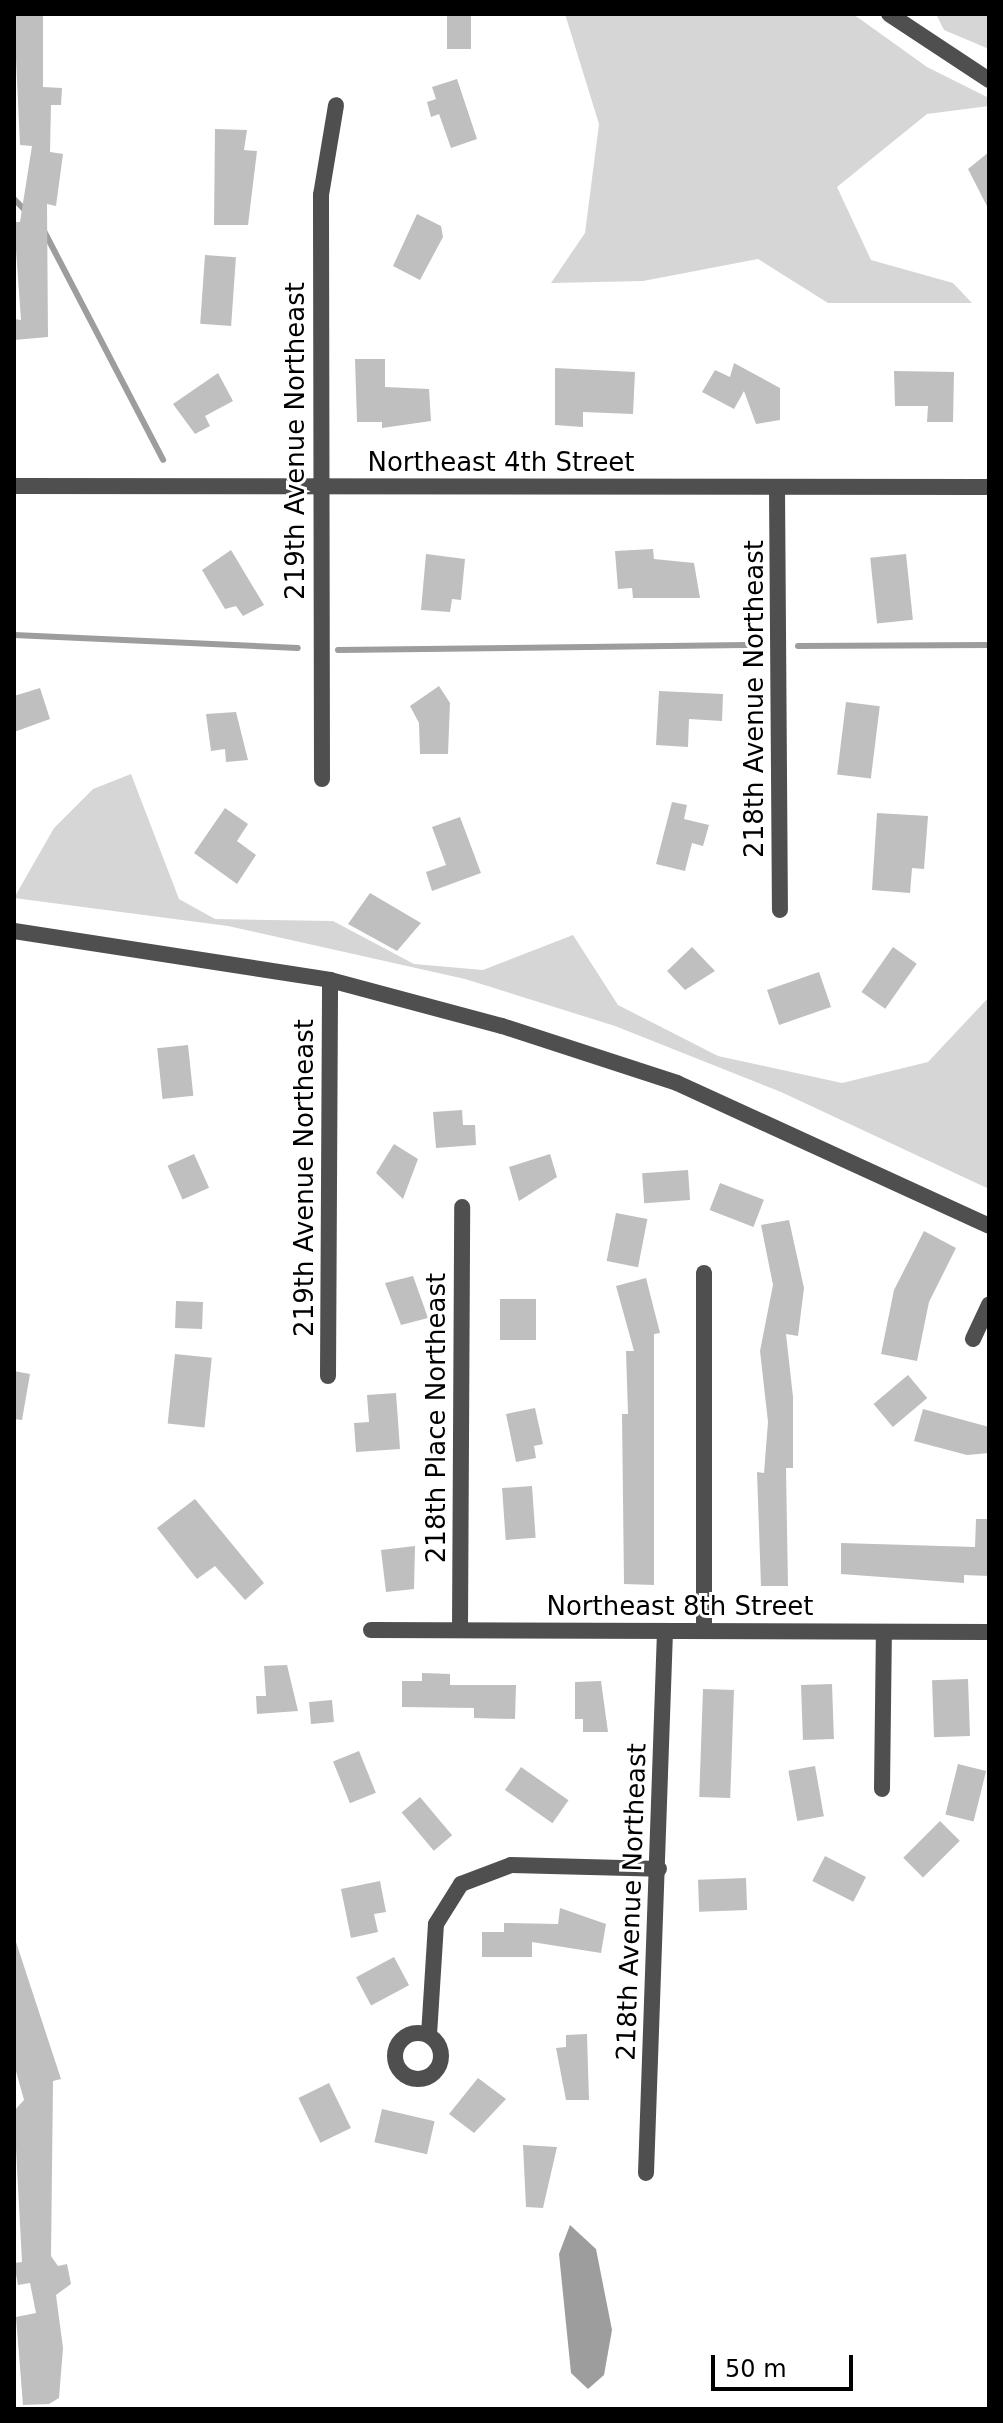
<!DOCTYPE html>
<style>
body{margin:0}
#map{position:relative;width:1003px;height:2423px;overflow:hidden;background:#fff;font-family:"DejaVu Sans",sans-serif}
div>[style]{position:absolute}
.green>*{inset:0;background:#d6d6d6}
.water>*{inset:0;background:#9d9d9d}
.stream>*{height:6px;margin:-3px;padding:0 3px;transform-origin:3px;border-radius:3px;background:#9d9d9d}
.building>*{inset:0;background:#bfbfbf;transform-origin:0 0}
.minor>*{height:16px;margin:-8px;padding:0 8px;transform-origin:8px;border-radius:8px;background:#4f4f4f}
.minor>.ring{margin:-8px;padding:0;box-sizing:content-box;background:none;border:16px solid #4f4f4f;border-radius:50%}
.tertiary>*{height:16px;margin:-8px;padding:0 8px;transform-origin:8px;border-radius:8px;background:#4f4f4f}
span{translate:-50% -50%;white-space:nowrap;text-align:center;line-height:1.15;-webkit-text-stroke:6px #fff;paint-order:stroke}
.street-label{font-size:26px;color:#000}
.frame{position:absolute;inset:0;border:16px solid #000;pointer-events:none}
.scale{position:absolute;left:711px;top:2355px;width:142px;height:36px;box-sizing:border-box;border:4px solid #000;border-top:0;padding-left:10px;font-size:24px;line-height:28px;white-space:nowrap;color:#000;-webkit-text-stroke:6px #fff;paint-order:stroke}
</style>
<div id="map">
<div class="green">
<i style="clip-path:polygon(565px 14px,853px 14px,927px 67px,989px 98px,989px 106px,927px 114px,837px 187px,871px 260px,953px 283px,972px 303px,828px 303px,758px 259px,643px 281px,551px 283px,585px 233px,599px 124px)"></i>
<i style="clip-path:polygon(936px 14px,989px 14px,989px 49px,944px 30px)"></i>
<i style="clip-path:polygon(131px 774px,179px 899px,215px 919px,333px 921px,414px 964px,483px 970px,573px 935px,618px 1005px,718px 1056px,842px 1083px,928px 1062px,989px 997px,989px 1189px,781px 1092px,615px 1026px,465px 979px,228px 926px,14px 898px,54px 828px,93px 789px)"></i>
</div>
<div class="water">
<i style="clip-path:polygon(570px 2225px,596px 2249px,612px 2330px,604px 2375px,588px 2389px,571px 2373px,559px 2254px)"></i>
</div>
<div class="stream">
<i style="left:14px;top:199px;width:17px;rotate:45deg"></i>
<i style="left:44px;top:231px;width:258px;rotate:62.5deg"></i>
<i style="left:14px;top:635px;width:284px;rotate:2.6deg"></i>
<i style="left:798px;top:646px;width:191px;rotate:-0.3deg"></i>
<i style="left:338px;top:650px;width:409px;rotate:-0.7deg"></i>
</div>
<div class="building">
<i style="left:447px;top:14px;width:24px;height:35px"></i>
<i style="clip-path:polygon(43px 15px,43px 87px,62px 88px,61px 105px,51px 105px,50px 152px,63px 154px,56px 206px,47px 204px,48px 337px,14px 340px,14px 319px,21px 320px,14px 222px,20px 222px,32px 146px,20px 145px,14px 16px)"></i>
<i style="clip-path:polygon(457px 79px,477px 139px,451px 148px,439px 114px,431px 117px,427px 102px,436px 99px,432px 87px)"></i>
<i style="clip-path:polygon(215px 129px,247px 130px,244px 150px,257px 151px,248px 225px,214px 225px)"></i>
<i style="clip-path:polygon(989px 152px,989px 210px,968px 169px)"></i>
<i style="clip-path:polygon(417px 214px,441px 226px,443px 237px,420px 280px,393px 266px)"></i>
<i style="left:205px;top:255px;width:31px;height:69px;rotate:4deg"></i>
<i style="clip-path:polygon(355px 359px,385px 359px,385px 387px,429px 389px,431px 421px,382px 428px,382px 422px,357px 422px)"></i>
<i style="clip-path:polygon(734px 363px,780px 388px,780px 420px,756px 424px,744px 391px,734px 409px,702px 392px,715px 370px,730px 377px)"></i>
<i style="clip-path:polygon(555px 368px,635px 372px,633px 414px,583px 412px,583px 427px,555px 425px)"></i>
<i style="clip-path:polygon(894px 371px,954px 372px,953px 422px,927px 422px,928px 406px,895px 406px)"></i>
<i style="clip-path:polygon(218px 373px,233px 401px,205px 416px,210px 426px,195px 434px,173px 404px)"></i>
<i style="clip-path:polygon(653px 549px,654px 559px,694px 563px,700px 598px,633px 598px,632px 588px,618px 589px,615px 551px)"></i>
<i style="clip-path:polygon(231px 550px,264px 605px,243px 616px,236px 606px,225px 609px,202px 570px)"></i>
<i style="clip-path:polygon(426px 554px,465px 559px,461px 600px,452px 599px,450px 612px,421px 610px)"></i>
<i style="left:906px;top:554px;width:66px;height:36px;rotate:84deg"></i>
<i style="clip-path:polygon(439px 686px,450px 703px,448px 754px,420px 754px,419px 723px,410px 706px)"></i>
<i style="clip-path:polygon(40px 688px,50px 719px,14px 732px,14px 696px)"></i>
<i style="clip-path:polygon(659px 691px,723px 694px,722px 721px,689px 719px,688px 747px,656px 745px)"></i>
<i style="left:846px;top:702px;width:34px;height:73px;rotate:7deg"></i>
<i style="clip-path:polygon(236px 712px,248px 760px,226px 762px,225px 749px,211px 751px,206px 714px)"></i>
<i style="clip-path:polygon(672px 802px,687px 805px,684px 819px,709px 825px,703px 846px,692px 843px,685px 871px,656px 864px)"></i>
<i style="clip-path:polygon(225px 808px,248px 824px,237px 841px,256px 855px,237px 884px,194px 853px)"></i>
<i style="clip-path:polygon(877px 813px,928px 816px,924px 869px,912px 868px,910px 893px,872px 890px)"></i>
<i style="clip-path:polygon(460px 817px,481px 873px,432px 891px,426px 872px,446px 865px,432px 827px)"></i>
<i style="clip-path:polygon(370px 893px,421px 923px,397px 951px,348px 924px)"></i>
<i style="clip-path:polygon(692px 947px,715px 971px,685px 990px,667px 971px)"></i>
<i style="left:893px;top:947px;width:29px;height:55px;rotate:35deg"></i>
<i style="left:819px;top:972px;width:37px;height:55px;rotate:71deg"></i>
<i style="left:188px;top:1045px;width:51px;height:31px;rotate:84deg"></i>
<i style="clip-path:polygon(462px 1110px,463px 1125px,475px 1125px,476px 1145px,436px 1148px,433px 1112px)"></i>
<i style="clip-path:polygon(394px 1144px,418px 1159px,403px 1199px,376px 1173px)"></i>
<i style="left:194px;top:1154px;width:37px;height:29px;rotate:66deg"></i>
<i style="clip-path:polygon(550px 1154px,557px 1177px,519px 1201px,509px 1167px)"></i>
<i style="left:688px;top:1170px;width:30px;height:46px;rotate:86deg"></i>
<i style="left:720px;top:1183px;width:47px;height:29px;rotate:21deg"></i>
<i style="left:616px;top:1213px;width:32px;height:49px;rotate:11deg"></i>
<i style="clip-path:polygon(789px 1220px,804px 1288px,798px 1336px,786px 1334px,793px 1397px,793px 1468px,786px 1468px,788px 1586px,761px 1586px,757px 1472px,764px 1473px,768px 1422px,760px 1351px,773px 1285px,761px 1225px)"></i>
<i style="clip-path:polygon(924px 1231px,956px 1248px,929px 1302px,917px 1361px,881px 1354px,894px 1290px)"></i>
<i style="clip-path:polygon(413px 1276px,428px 1318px,401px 1325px,385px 1283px)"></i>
<i style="clip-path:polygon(646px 1278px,660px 1333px,654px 1334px,654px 1585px,624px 1584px,622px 1414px,628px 1414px,626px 1351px,634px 1351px,616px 1286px)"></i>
<i style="left:536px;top:1299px;width:41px;height:36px;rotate:90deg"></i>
<i style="left:176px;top:1301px;width:27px;height:27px;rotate:2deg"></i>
<i style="left:175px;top:1354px;width:37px;height:70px;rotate:6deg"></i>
<i style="clip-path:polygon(14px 1371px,30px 1374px,22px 1420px,14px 1419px)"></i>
<i style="left:908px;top:1375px;width:30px;height:45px;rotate:50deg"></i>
<i style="clip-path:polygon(396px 1393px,400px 1449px,356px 1452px,354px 1423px,369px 1422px,367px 1395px)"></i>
<i style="clip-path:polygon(535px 1408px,543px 1444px,534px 1446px,536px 1458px,516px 1462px,506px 1414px)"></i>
<i style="clip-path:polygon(923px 1409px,989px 1427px,989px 1453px,967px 1455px,914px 1441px)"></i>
<i style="left:532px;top:1486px;width:52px;height:30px;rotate:86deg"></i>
<i style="clip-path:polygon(195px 1499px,264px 1583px,245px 1600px,215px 1566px,197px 1579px,157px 1528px)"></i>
<i style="clip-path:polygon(976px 1519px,989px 1519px,989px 1576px,964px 1575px,964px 1583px,841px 1574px,841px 1543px,975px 1547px)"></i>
<i style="clip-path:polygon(415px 1546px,414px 1589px,386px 1592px,381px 1550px)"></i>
<i style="clip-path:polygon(287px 1665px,298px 1711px,257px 1714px,256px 1696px,266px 1696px,264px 1666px)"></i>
<i style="clip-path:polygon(422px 1673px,450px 1674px,450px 1685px,516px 1685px,515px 1719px,474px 1718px,474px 1708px,402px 1707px,402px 1681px,422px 1681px)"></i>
<i style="left:968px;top:1679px;width:57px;height:36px;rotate:88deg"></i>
<i style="clip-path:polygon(601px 1681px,608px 1732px,583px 1732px,583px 1719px,575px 1719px,575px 1682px)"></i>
<i style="left:832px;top:1684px;width:55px;height:31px;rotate:88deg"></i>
<i style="left:703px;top:1689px;width:31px;height:108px;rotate:2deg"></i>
<i style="left:332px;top:1700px;width:22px;height:23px;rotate:85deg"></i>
<i style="left:359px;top:1751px;width:45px;height:28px;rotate:68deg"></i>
<i style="left:958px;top:1764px;width:29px;height:52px;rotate:14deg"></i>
<i style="left:815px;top:1766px;width:51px;height:27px;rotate:80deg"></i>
<i style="left:521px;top:1767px;width:58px;height:28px;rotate:35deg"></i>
<i style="left:420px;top:1797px;width:50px;height:24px;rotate:50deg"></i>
<i style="left:940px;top:1821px;width:28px;height:52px;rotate:45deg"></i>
<i style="left:825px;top:1856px;width:46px;height:28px;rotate:27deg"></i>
<i style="left:746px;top:1878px;width:32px;height:48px;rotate:88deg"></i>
<i style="clip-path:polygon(380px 1881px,386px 1912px,374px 1914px,378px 1932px,351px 1938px,341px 1889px)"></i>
<i style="clip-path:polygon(560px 1908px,606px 1924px,601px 1953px,532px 1942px,532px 1957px,482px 1957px,482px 1932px,504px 1932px,504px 1923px,558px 1924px)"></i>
<i style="clip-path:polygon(16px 1942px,61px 2079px,53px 2081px,51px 2256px,58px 2266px,67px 2264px,71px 2284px,56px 2295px,63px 2348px,59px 2398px,49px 2404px,23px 2405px,16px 2317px,36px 2313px,30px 2283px,18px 2285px,14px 2263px,22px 2262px,14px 2111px,24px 2100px,14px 2064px)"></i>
<i style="left:394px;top:1957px;width:32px;height:43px;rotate:62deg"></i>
<i style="clip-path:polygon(587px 2034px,589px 2100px,566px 2100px,556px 2048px,566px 2047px,566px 2035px)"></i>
<i style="clip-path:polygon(478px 2078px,506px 2099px,474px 2133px,449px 2114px)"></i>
<i style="left:329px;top:2083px;width:50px;height:34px;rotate:64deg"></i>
<i style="left:382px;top:2109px;width:54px;height:34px;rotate:13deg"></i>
<i style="clip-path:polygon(523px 2145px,557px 2147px,543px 2208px,526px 2207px)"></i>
</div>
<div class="minor">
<i style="left:889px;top:14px;width:120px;rotate:33.4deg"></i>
<i style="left:14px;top:486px;width:975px;rotate:0.06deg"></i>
<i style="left:777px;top:488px;width:422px;rotate:89.6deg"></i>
<i style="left:322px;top:779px;width:584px;rotate:-90.1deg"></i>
<i style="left:321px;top:195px;width:91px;rotate:-80.5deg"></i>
<i style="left:973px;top:1339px;width:38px;rotate:-65deg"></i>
<i style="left:328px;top:1376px;width:396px;rotate:-89.7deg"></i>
<i style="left:460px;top:1629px;width:422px;rotate:-89.7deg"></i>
<i style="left:371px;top:1630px;width:618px;rotate:0.19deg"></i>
<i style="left:704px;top:1631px;width:358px;rotate:-90deg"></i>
<i style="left:882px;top:1789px;width:157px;rotate:-89.3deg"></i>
<i class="ring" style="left:395px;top:2033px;width:30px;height:30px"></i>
<i style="left:429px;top:2035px;width:111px;rotate:-86.4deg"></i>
<i style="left:436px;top:1924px;width:47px;rotate:-58deg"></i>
<i style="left:461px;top:1884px;width:53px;rotate:-20.8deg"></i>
<i style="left:511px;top:1865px;width:148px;rotate:1.5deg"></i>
<i style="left:646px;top:2173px;width:542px;rotate:-87.99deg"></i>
</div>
<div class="tertiary">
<i style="left:14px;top:931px;width:320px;rotate:8.8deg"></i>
<i style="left:330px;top:980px;width:178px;rotate:15deg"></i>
<i style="left:502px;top:1026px;width:184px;rotate:18deg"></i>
<i style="left:677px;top:1083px;width:343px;rotate:24.6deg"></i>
</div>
<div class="street-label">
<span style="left:296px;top:441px;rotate:-90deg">219th Avenue Northeast</span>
<span style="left:501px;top:463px">Northeast 4th Street</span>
<span style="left:755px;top:699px;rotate:-90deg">218th Avenue Northeast</span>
<span style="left:305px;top:1178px;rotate:-90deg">219th Avenue Northeast</span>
<span style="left:437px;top:1418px;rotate:-90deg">218th Place Northeast</span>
<span style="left:680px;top:1607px">Northeast 8th Street</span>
<span style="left:632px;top:1902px;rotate:-88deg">218th Avenue Northeast</span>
</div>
<div class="frame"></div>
<div class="scale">50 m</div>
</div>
